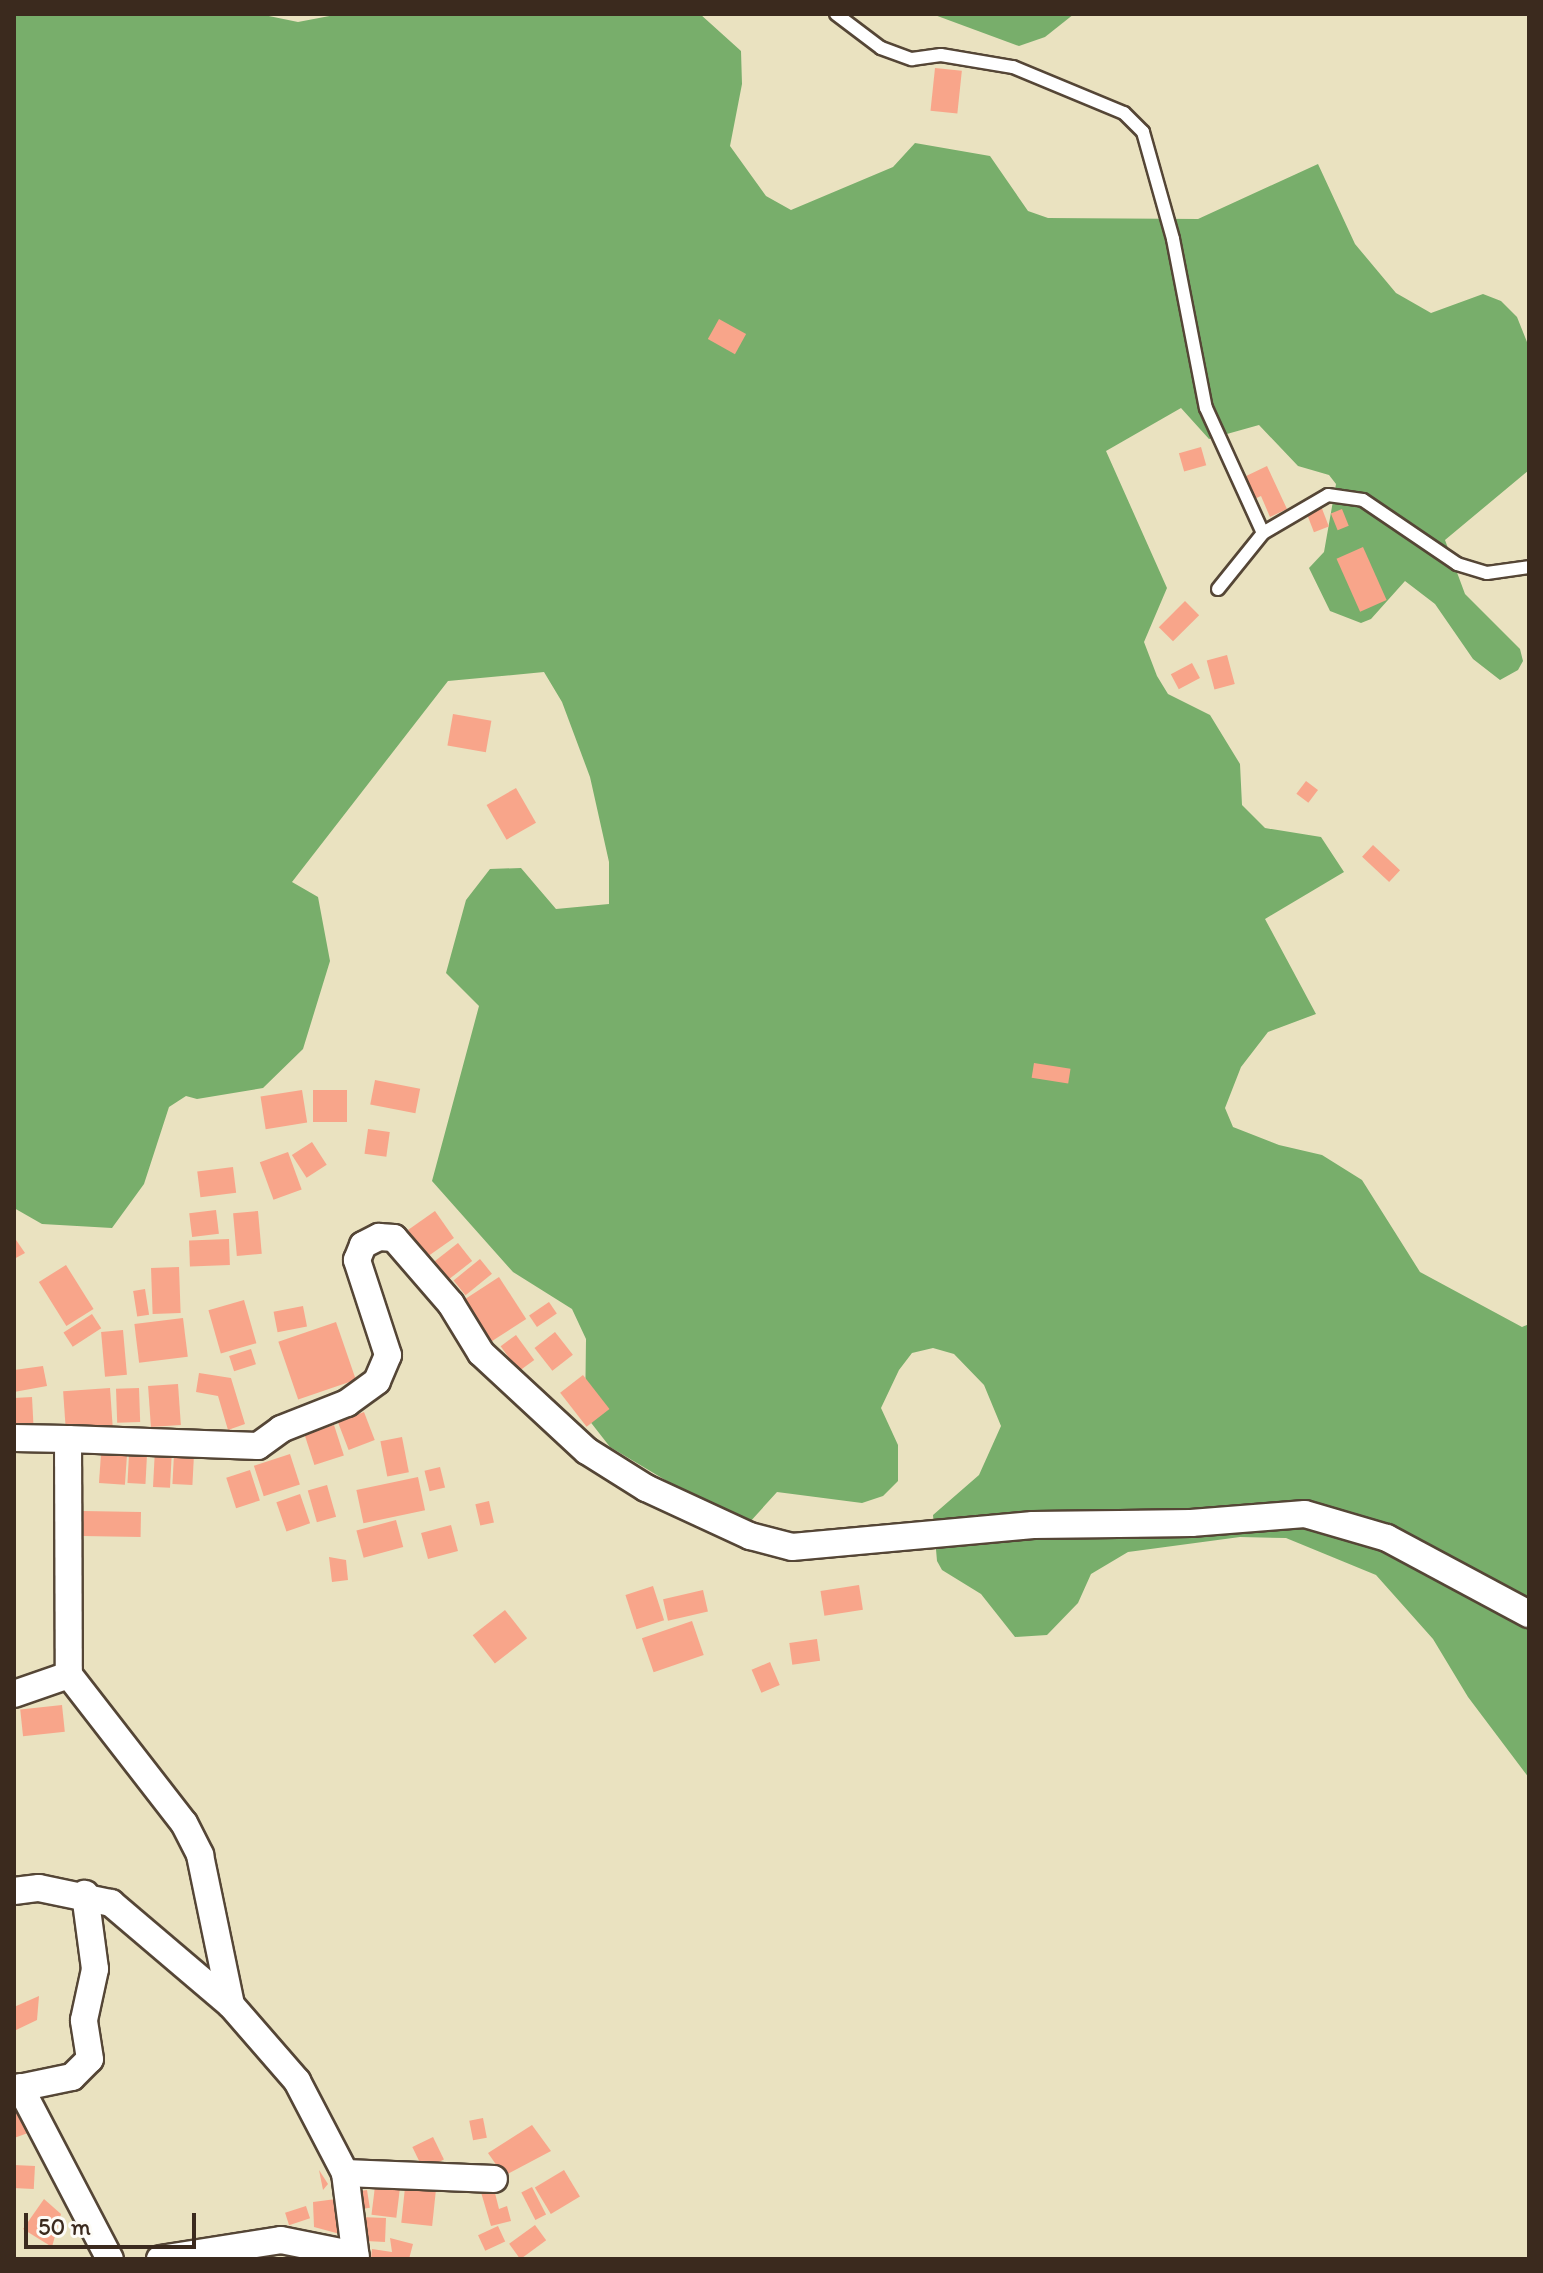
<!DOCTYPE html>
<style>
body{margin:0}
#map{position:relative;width:1543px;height:2273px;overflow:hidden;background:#eae2c0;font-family:Itim,sans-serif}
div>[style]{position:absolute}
.forest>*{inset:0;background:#78ae6b}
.building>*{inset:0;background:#f8a58a;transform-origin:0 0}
.roads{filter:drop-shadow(2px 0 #554636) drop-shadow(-2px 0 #554636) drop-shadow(0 2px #554636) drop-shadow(0 -2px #554636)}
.lane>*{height:12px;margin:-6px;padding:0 6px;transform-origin:6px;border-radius:6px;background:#fff}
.street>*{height:26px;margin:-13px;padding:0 13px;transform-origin:13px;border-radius:13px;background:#fff}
span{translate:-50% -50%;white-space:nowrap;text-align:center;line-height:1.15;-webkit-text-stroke:6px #fdfcf7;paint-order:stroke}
.frame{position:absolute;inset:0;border:16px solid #3b2a1e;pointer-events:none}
.scale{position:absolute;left:24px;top:2213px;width:172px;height:36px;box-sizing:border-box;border:4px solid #3b2a1e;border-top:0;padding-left:10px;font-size:24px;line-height:28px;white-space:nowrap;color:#3b2a1e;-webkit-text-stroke:6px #fdfcf7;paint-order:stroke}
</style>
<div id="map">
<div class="forest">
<i style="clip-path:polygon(14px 14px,259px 14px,298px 22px,340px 14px,700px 14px,741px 51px,742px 84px,730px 146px,766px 196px,791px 210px,893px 167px,915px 143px,990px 156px,1028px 211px,1048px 218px,1198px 219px,1318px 164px,1355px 244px,1396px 293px,1431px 313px,1483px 294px,1501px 301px,1517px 317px,1529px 347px,1529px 470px,1445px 540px,1465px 594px,1520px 649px,1523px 661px,1518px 670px,1500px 680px,1473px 659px,1435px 604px,1405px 581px,1371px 619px,1361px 623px,1330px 611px,1309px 568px,1324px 552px,1336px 484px,1329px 475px,1298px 466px,1259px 425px,1209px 439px,1181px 408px,1106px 451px,1167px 588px,1144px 642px,1157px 676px,1168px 694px,1210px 715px,1240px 764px,1242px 805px,1265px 828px,1321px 837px,1344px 872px,1265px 919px,1316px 1014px,1268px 1032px,1241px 1067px,1225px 1108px,1233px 1127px,1279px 1145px,1322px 1155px,1362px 1180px,1420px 1272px,1522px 1327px,1529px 1324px,1529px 1778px,1468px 1697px,1433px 1639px,1376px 1575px,1286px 1538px,1240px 1537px,1128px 1552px,1091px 1574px,1078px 1603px,1047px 1635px,1015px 1637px,981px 1594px,942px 1570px,937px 1561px,933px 1515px,979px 1475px,1001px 1426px,984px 1385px,954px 1354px,933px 1348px,912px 1353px,899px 1370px,881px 1408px,898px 1445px,898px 1481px,883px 1496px,862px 1503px,777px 1492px,749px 1523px,697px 1499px,610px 1447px,585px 1415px,586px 1339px,572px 1309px,513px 1272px,432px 1181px,479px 1006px,446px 973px,466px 900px,490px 869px,521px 868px,556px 909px,609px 904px,609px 862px,590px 777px,562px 702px,544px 672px,448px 681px,292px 882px,318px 897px,330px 961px,303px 1049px,263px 1088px,197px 1099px,186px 1096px,169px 1107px,144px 1184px,112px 1228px,42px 1224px,14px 1208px)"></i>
<i style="clip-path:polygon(932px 14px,1074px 14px,1045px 37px,1019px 46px)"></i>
</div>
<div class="building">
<i style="left:935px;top:68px;width:27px;height:43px;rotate:6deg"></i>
<i style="left:719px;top:319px;width:31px;height:23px;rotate:29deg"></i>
<i style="left:1201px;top:447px;width:19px;height:23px;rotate:74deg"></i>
<i style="clip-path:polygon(1267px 466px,1287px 509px,1270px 517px,1261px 496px,1252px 500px,1242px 478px)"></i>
<i style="left:1321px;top:506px;width:22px;height:16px;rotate:69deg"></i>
<i style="left:1342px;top:509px;width:18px;height:12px;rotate:68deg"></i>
<i style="left:1363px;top:547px;width:58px;height:29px;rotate:66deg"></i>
<i style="left:1185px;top:601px;width:20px;height:37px;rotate:45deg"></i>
<i style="left:1227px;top:655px;width:30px;height:21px;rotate:75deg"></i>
<i style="left:1192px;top:663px;width:17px;height:24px;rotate:62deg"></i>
<i style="left:453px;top:714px;width:39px;height:32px;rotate:10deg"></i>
<i style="left:1306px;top:781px;width:15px;height:16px;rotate:37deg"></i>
<i style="left:516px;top:788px;width:40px;height:34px;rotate:60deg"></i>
<i style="left:1373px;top:845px;width:37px;height:16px;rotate:43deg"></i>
<i style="left:1034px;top:1063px;width:37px;height:15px;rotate:9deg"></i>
<i style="left:375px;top:1080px;width:46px;height:25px;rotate:11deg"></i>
<i style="left:302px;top:1090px;width:33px;height:42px;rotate:81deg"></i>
<i style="left:313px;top:1090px;width:34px;height:32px"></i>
<i style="left:368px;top:1129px;width:22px;height:25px;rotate:8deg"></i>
<i style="left:312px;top:1142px;width:27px;height:24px;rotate:57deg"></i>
<i style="left:288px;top:1152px;width:40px;height:30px;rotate:70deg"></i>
<i style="left:233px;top:1167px;width:26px;height:36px;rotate:83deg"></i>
<i style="left:216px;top:1210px;width:24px;height:27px;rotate:83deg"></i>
<i style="left:258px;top:1211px;width:43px;height:25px;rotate:85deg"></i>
<i style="left:435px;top:1211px;width:33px;height:33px;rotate:55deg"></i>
<i style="clip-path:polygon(14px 1237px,25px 1253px,14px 1259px)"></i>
<i style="left:229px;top:1239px;width:26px;height:40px;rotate:88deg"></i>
<i style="left:458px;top:1243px;width:23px;height:32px;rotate:52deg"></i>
<i style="left:480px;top:1259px;width:19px;height:34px;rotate:51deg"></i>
<i style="left:66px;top:1265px;width:52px;height:32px;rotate:58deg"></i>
<i style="left:179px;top:1267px;width:46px;height:28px;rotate:88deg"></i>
<i style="left:499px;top:1277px;width:50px;height:43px;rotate:57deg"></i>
<i style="left:145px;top:1289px;width:26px;height:12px;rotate:81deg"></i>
<i style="left:244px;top:1300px;width:45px;height:37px;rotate:74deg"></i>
<i style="left:549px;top:1302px;width:14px;height:24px;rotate:56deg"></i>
<i style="left:303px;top:1306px;width:21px;height:30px;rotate:79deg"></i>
<i style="left:92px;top:1314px;width:17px;height:34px;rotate:57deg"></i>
<i style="left:183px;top:1318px;width:39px;height:49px;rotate:83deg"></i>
<i style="left:336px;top:1322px;width:61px;height:61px;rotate:71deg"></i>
<i style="left:123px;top:1330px;width:45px;height:22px;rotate:85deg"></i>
<i style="left:555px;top:1332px;width:29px;height:26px;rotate:52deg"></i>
<i style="left:516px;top:1335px;width:31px;height:19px;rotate:54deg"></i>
<i style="left:251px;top:1349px;width:16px;height:23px;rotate:72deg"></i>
<i style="clip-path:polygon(43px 1366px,47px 1386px,14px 1392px,14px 1370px)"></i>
<i style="clip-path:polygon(199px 1373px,231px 1378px,245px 1424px,228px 1430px,218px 1396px,196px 1392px)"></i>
<i style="left:583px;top:1375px;width:43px;height:29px;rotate:52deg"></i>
<i style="left:178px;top:1384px;width:41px;height:30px;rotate:86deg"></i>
<i style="left:110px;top:1388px;width:40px;height:47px;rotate:86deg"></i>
<i style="left:139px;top:1388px;width:34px;height:23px;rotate:88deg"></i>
<i style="left:32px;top:1397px;width:35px;height:18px;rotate:87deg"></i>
<i style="left:364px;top:1412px;width:30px;height:28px;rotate:69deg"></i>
<i style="left:334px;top:1425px;width:32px;height:31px;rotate:72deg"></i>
<i style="left:402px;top:1437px;width:36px;height:22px;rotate:79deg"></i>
<i style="left:155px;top:1449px;width:17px;height:38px;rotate:3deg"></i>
<i style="left:101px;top:1454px;width:26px;height:29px;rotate:4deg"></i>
<i style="left:129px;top:1454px;width:18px;height:29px;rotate:3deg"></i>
<i style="left:174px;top:1454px;width:20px;height:30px;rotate:3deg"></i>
<i style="left:290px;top:1454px;width:32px;height:38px;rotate:72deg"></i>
<i style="left:440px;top:1467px;width:21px;height:16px;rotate:76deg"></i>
<i style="left:250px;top:1470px;width:32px;height:25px;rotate:72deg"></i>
<i style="left:418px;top:1477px;width:34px;height:63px;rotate:78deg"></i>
<i style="left:327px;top:1485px;width:33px;height:20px;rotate:74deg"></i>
<i style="left:300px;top:1494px;width:31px;height:25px;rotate:71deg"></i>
<i style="left:489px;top:1501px;width:22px;height:14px;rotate:77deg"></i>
<i style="left:83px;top:1511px;width:58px;height:25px;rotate:1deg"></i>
<i style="left:396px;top:1520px;width:28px;height:41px;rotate:75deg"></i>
<i style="left:451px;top:1525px;width:27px;height:31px;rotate:75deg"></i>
<i style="clip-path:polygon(329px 1557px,346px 1560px,348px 1580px,332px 1582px)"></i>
<i style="left:859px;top:1585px;width:25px;height:39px;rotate:81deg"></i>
<i style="left:653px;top:1586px;width:36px;height:29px;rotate:72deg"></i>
<i style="left:703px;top:1590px;width:22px;height:41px;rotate:77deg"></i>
<i style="left:505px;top:1610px;width:36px;height:41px;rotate:52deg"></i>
<i style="left:692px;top:1621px;width:36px;height:53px;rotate:71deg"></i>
<i style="left:817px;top:1639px;width:22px;height:28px;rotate:82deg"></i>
<i style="left:770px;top:1662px;width:25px;height:20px;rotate:67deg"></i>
<i style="left:62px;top:1705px;width:27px;height:42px;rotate:84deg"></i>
<i style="clip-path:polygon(39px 1996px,37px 2020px,14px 2031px,14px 2007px)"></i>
<i style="clip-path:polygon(21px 2111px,28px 2133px,14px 2138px,14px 2113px)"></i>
<i style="left:483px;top:2118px;width:20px;height:14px;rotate:79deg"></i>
<i style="clip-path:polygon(532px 2125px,551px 2151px,504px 2176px,488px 2153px)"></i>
<i style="left:433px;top:2137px;width:25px;height:23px;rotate:64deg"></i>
<i style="left:14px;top:2165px;width:21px;height:23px;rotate:3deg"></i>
<i style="clip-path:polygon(319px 2170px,328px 2184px,323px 2190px)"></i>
<i style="left:564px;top:2170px;width:31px;height:34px;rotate:59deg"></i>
<i style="left:376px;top:2178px;width:25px;height:37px;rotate:7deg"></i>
<i style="left:406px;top:2178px;width:31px;height:45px;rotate:6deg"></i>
<i style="clip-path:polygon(493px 2185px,499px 2209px,507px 2206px,511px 2221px,491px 2226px,480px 2189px)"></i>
<i style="left:532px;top:2187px;width:31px;height:12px;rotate:63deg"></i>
<i style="left:367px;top:2190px;width:18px;height:14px;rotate:81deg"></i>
<i style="clip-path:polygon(44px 2199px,61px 2214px,52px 2247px,23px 2229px)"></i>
<i style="clip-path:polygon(336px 2199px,340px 2234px,314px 2227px,313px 2202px)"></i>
<i style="left:306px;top:2206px;width:13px;height:22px;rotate:72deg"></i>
<i style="clip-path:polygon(360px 2217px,386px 2218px,385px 2242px,366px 2241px)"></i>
<i style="left:535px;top:2225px;width:19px;height:32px;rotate:54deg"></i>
<i style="left:498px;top:2226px;width:17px;height:22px;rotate:65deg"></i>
<i style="clip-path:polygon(390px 2238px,413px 2244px,409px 2259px,371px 2259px,372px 2249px,392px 2252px)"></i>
</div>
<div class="roads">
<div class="lane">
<i style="left:836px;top:14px;width:56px;rotate:37.1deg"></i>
<i style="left:881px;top:48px;width:33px;rotate:20deg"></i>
<i style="left:912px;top:59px;width:29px;rotate:-8deg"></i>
<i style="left:941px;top:55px;width:73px;rotate:9.5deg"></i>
<i style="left:1013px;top:67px;width:120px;rotate:22.5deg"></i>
<i style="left:1124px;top:113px;width:27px;rotate:45deg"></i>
<i style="left:1143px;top:132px;width:111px;rotate:74.3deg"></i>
<i style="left:1173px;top:239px;width:172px;rotate:79deg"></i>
<i style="left:1206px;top:408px;width:137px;rotate:65.5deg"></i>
<i style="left:1218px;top:589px;width:72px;rotate:-51.2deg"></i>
<i style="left:1263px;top:533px;width:75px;rotate:-30.3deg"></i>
<i style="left:1328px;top:495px;width:35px;rotate:8deg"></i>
<i style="left:1363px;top:500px;width:114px;rotate:34.2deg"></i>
<i style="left:1457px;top:564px;width:31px;rotate:17deg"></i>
<i style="left:1487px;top:573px;width:42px;rotate:-8.1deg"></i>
</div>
<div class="street">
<i style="left:14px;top:1438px;width:54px;rotate:1.1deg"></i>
<i style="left:68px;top:1439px;width:236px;rotate:89.8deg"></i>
<i style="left:69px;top:1675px;width:187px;rotate:52.2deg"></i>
<i style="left:184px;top:1823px;width:36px;rotate:63deg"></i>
<i style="left:200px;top:1855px;width:153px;rotate:78.3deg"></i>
<i style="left:231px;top:2005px;width:101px;rotate:49deg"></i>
<i style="left:297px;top:2081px;width:104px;rotate:62.4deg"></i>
<i style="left:345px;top:2173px;width:87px;rotate:82.7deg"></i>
<i style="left:68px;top:1439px;width:190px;rotate:2.1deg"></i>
<i style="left:258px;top:1446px;width:29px;rotate:-36deg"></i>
<i style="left:281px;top:1429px;width:71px;rotate:-21.5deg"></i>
<i style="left:347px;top:1403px;width:37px;rotate:-36deg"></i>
<i style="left:377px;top:1381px;width:28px;rotate:-67deg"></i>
<i style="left:388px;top:1355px;width:100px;rotate:-108.1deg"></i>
<i style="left:357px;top:1260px;width:16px;rotate:-68deg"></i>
<i style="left:363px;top:1245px;width:18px;rotate:-27deg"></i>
<i style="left:379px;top:1237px;width:15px;rotate:4deg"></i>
<i style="left:394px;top:1238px;width:87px;rotate:49.2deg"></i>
<i style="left:451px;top:1304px;width:57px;rotate:58.5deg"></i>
<i style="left:481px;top:1353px;width:144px;rotate:42.8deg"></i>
<i style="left:587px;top:1451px;width:70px;rotate:32.1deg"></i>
<i style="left:646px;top:1488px;width:115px;rotate:24.8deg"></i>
<i style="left:750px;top:1536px;width:43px;rotate:14.7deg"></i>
<i style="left:792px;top:1547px;width:242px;rotate:-5.2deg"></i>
<i style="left:1033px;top:1525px;width:158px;rotate:-0.7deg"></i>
<i style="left:1191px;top:1523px;width:114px;rotate:-4.5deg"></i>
<i style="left:1305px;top:1514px;width:85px;rotate:16.3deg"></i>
<i style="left:1387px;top:1538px;width:161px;rotate:28.2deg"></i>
<i style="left:14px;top:1694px;width:58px;rotate:-19.1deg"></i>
<i style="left:14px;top:1891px;width:25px;rotate:-7deg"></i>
<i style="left:39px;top:1888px;width:74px;rotate:11.8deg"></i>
<i style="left:111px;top:1903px;width:157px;rotate:40.4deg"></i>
<i style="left:20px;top:2087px;width:194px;rotate:62.4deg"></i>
<i style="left:14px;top:2089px;width:59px;rotate:-11.7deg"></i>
<i style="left:72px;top:2077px;width:25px;rotate:-45deg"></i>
<i style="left:90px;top:2059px;width:39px;rotate:-99deg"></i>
<i style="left:84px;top:2020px;width:52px;rotate:-77.8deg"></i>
<i style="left:95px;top:1969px;width:76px;rotate:-97.6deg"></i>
<i style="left:345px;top:2173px;width:149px;rotate:2.3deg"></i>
<i style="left:160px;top:2259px;width:122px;rotate:-8.9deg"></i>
<i style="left:281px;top:2240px;width:76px;rotate:11.3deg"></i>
</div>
</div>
<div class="frame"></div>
<div class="scale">50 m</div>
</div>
